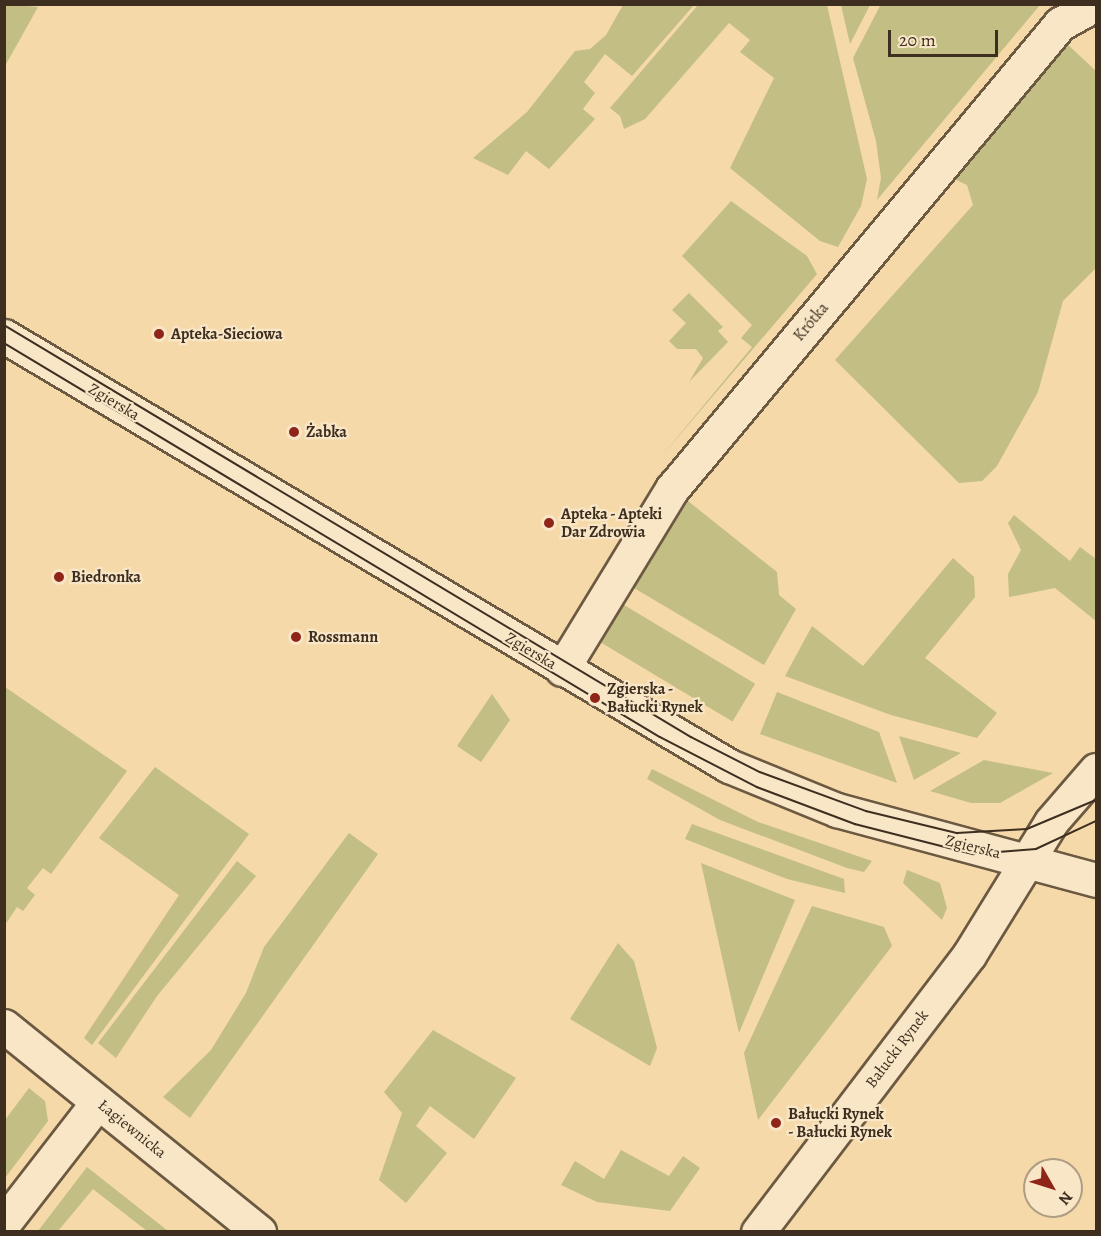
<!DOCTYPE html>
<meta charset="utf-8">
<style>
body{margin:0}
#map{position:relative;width:1101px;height:1236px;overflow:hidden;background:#f5d9a9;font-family:Alegreya,serif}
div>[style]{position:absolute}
.green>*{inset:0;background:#c2be84;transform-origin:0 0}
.roads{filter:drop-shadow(2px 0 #6c5942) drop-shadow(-2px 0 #6c5942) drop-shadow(0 2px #6c5942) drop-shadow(0 -2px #6c5942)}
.minor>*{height:33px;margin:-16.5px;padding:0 16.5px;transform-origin:16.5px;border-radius:16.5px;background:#f8e6c7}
.tertiary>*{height:33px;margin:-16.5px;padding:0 16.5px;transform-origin:16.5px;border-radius:16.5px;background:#f8e6c7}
.tram>*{height:1.5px;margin:-0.75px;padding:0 0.75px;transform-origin:0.75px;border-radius:0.75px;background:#3e2e20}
.dots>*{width:16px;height:16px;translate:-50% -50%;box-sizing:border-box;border:3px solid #f8e6c7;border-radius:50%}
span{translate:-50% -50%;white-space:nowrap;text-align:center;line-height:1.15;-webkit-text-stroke:4.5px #f8e6c7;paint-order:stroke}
.street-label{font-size:16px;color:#3e2e20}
.poi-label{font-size:16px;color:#3e2e20;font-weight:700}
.left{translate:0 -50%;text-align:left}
.frame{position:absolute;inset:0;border:6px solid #3e2e20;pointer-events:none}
.north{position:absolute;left:1023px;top:1158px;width:60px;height:60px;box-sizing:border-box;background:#f8e6c7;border:2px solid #ae9c84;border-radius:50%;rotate:129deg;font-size:16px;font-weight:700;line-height:24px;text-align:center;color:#3e2e20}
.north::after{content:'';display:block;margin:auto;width:21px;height:27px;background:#8f2418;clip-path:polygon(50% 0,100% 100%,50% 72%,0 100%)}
.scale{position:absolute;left:888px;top:30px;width:110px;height:27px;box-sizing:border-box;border:3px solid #3e2e20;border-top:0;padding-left:8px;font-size:18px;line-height:21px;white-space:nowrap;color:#3e2e20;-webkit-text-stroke:4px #f8e6c7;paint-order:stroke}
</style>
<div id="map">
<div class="green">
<i style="clip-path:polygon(5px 4px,38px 7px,5px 66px,4px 5px)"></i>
<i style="clip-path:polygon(881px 4px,1040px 5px,877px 200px,881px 178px,876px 141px,853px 58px)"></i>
<i style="clip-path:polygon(623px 5px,694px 5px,632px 76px,605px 54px,584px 82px,595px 93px,583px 109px,595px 119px,549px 169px,526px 151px,508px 175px,473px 158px,527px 112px,575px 51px,590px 49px,606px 35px)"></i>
<i style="clip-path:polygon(698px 5px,827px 5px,867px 179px,861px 206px,838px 247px,820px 241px,730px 168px,774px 78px,740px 52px,750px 40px,729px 23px,645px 119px,624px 129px,620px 116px,610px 108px)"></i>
<i style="clip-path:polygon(841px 5px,870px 5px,850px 44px)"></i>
<i style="clip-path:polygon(1065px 42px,1096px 71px,1096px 268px,1063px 301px,1038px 392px,997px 466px,982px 481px,959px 483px,835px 360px,973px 205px,967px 185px,950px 177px)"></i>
<i style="clip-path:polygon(731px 201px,807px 256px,817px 274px,660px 458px,752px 347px,741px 338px,752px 325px,682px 256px)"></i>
<i style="clip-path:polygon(689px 293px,723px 327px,718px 331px,728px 342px,689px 382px,703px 358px,696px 349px,677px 349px,669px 341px,686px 323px,672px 310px)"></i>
<i style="clip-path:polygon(688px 501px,777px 572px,779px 595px,796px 609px,764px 665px,634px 588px)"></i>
<i style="clip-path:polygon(1014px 515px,1070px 561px,1080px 547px,1096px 559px,1096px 621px,1055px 588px,1009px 597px,1008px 574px,1021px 550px,1008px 523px)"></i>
<i style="clip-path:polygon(953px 558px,974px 577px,975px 597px,925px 658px,997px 713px,977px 738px,891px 715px,785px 676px,812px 626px,863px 666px)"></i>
<i style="left:624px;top:605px;width:153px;height:44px;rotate:31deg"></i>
<i style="clip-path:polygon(5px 687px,127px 771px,51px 874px,43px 868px,27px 888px,35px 895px,23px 911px,17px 907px,5px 925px)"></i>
<i style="clip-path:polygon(777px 692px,879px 732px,897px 783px,760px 734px)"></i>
<i style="clip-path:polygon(492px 694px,510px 720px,481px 762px,457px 746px)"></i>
<i style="clip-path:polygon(899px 736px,961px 753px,914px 780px)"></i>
<i style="clip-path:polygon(984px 760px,1053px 773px,1000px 803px,971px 803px,930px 791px)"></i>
<i style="clip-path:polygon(155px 767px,249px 834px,92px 1045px,84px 1038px,179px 895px,99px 838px)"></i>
<i style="clip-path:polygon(652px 769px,758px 822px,872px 861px,864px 872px,847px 868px,720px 820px,647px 779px)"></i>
<i style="clip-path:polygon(692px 824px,844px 879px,845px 893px,787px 879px,685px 839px)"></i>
<i style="clip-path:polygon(349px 833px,378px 854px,190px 1118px,163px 1097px,211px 1050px,246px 993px,264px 947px)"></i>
<i style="clip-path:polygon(237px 861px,256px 876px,157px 996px,116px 1058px,98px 1043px)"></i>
<i style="clip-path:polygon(701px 863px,795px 900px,739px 1033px)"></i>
<i style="clip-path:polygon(907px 870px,940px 883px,947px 908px,942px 920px,903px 883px)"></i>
<i style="clip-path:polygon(812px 906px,884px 927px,892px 946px,758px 1120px,744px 1053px)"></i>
<i style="clip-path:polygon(618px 943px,634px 961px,657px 1048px,650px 1066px,570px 1019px)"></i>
<i style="clip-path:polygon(433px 1030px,516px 1078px,474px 1139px,430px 1106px,416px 1126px,447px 1153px,406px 1203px,379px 1180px,402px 1113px,384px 1092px)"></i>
<i style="clip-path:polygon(29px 1088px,45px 1101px,48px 1121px,5px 1178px,5px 1120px)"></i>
<i style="clip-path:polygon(621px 1150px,669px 1176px,683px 1156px,700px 1168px,670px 1211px,597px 1202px,561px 1185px,575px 1161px,604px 1179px)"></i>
<i style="clip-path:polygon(87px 1167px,168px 1231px,147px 1231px,93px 1189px,58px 1231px,38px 1231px)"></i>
</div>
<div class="roads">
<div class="minor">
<i style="left:562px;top:669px;width:211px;rotate:-58.6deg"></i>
<i style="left:672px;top:489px;width:606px;rotate:-50.16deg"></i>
<i style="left:1060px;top:24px;width:41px;rotate:-29.1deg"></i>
<i style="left:4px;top:1026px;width:328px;rotate:38.9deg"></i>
<i style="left:4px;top:1223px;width:153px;rotate:-52.2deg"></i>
</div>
<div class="tertiary">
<i style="left:4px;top:336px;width:843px;rotate:30.67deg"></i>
<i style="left:729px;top:766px;width:117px;rotate:22.2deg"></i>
<i style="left:837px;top:810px;width:268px;rotate:15.1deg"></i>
<i style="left:758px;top:1232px;width:348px;rotate:-52.7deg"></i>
<i style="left:969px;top:955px;width:156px;rotate:-58.3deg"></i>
<i style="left:1051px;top:822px;width:69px;rotate:-49.1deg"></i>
</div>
</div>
<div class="tram">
<i style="left:4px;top:325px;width:801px;rotate:30.95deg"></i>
<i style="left:691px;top:737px;width:77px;rotate:26.9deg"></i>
<i style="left:760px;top:772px;width:113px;rotate:20.2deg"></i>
<i style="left:866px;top:811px;width:94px;rotate:13.6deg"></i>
<i style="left:957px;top:833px;width:70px;rotate:-3.3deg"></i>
<i style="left:1027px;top:829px;width:75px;rotate:-22.8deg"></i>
<i style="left:4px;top:343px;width:765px;rotate:30.99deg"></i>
<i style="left:660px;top:737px;width:109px;rotate:27.3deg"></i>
<i style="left:757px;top:787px;width:105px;rotate:20.7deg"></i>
<i style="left:855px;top:824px;width:122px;rotate:14.3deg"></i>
<i style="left:973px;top:854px;width:63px;rotate:-4.5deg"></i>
<i style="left:1036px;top:849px;width:66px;rotate:-25deg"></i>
</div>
<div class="dots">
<i style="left:159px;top:334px;background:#8f2418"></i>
<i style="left:294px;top:432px;background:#8f2418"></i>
<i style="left:549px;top:523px;background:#8f2418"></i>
<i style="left:59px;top:577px;background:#8f2418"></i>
<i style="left:296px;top:637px;background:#8f2418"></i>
<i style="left:595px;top:698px;background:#8f2418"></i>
<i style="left:776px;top:1123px;background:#8f2418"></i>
</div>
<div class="street-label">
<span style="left:811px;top:322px;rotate:-50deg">Krótka</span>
<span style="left:114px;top:402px;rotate:31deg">Zgierska</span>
<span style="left:531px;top:651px;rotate:31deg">Zgierska</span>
<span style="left:973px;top:847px;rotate:14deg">Zgierska</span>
<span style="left:897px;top:1049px;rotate:-53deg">Bałucki Rynek</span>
<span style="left:132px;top:1129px;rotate:39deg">Łagiewnicka</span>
</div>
<div class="poi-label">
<span class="left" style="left:171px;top:334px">Apteka-Sieciowa</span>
<span class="left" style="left:306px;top:432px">Żabka</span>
<span class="left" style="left:561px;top:523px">Apteka - Apteki<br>Dar Zdrowia</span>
<span class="left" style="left:71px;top:577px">Biedronka</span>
<span class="left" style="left:308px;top:637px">Rossmann</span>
<span class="left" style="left:607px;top:698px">Zgierska -<br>Bałucki Rynek</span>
<span class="left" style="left:788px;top:1123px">Bałucki Rynek<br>- Bałucki Rynek</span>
</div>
<div class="frame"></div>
<div class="north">N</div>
<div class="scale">20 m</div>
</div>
